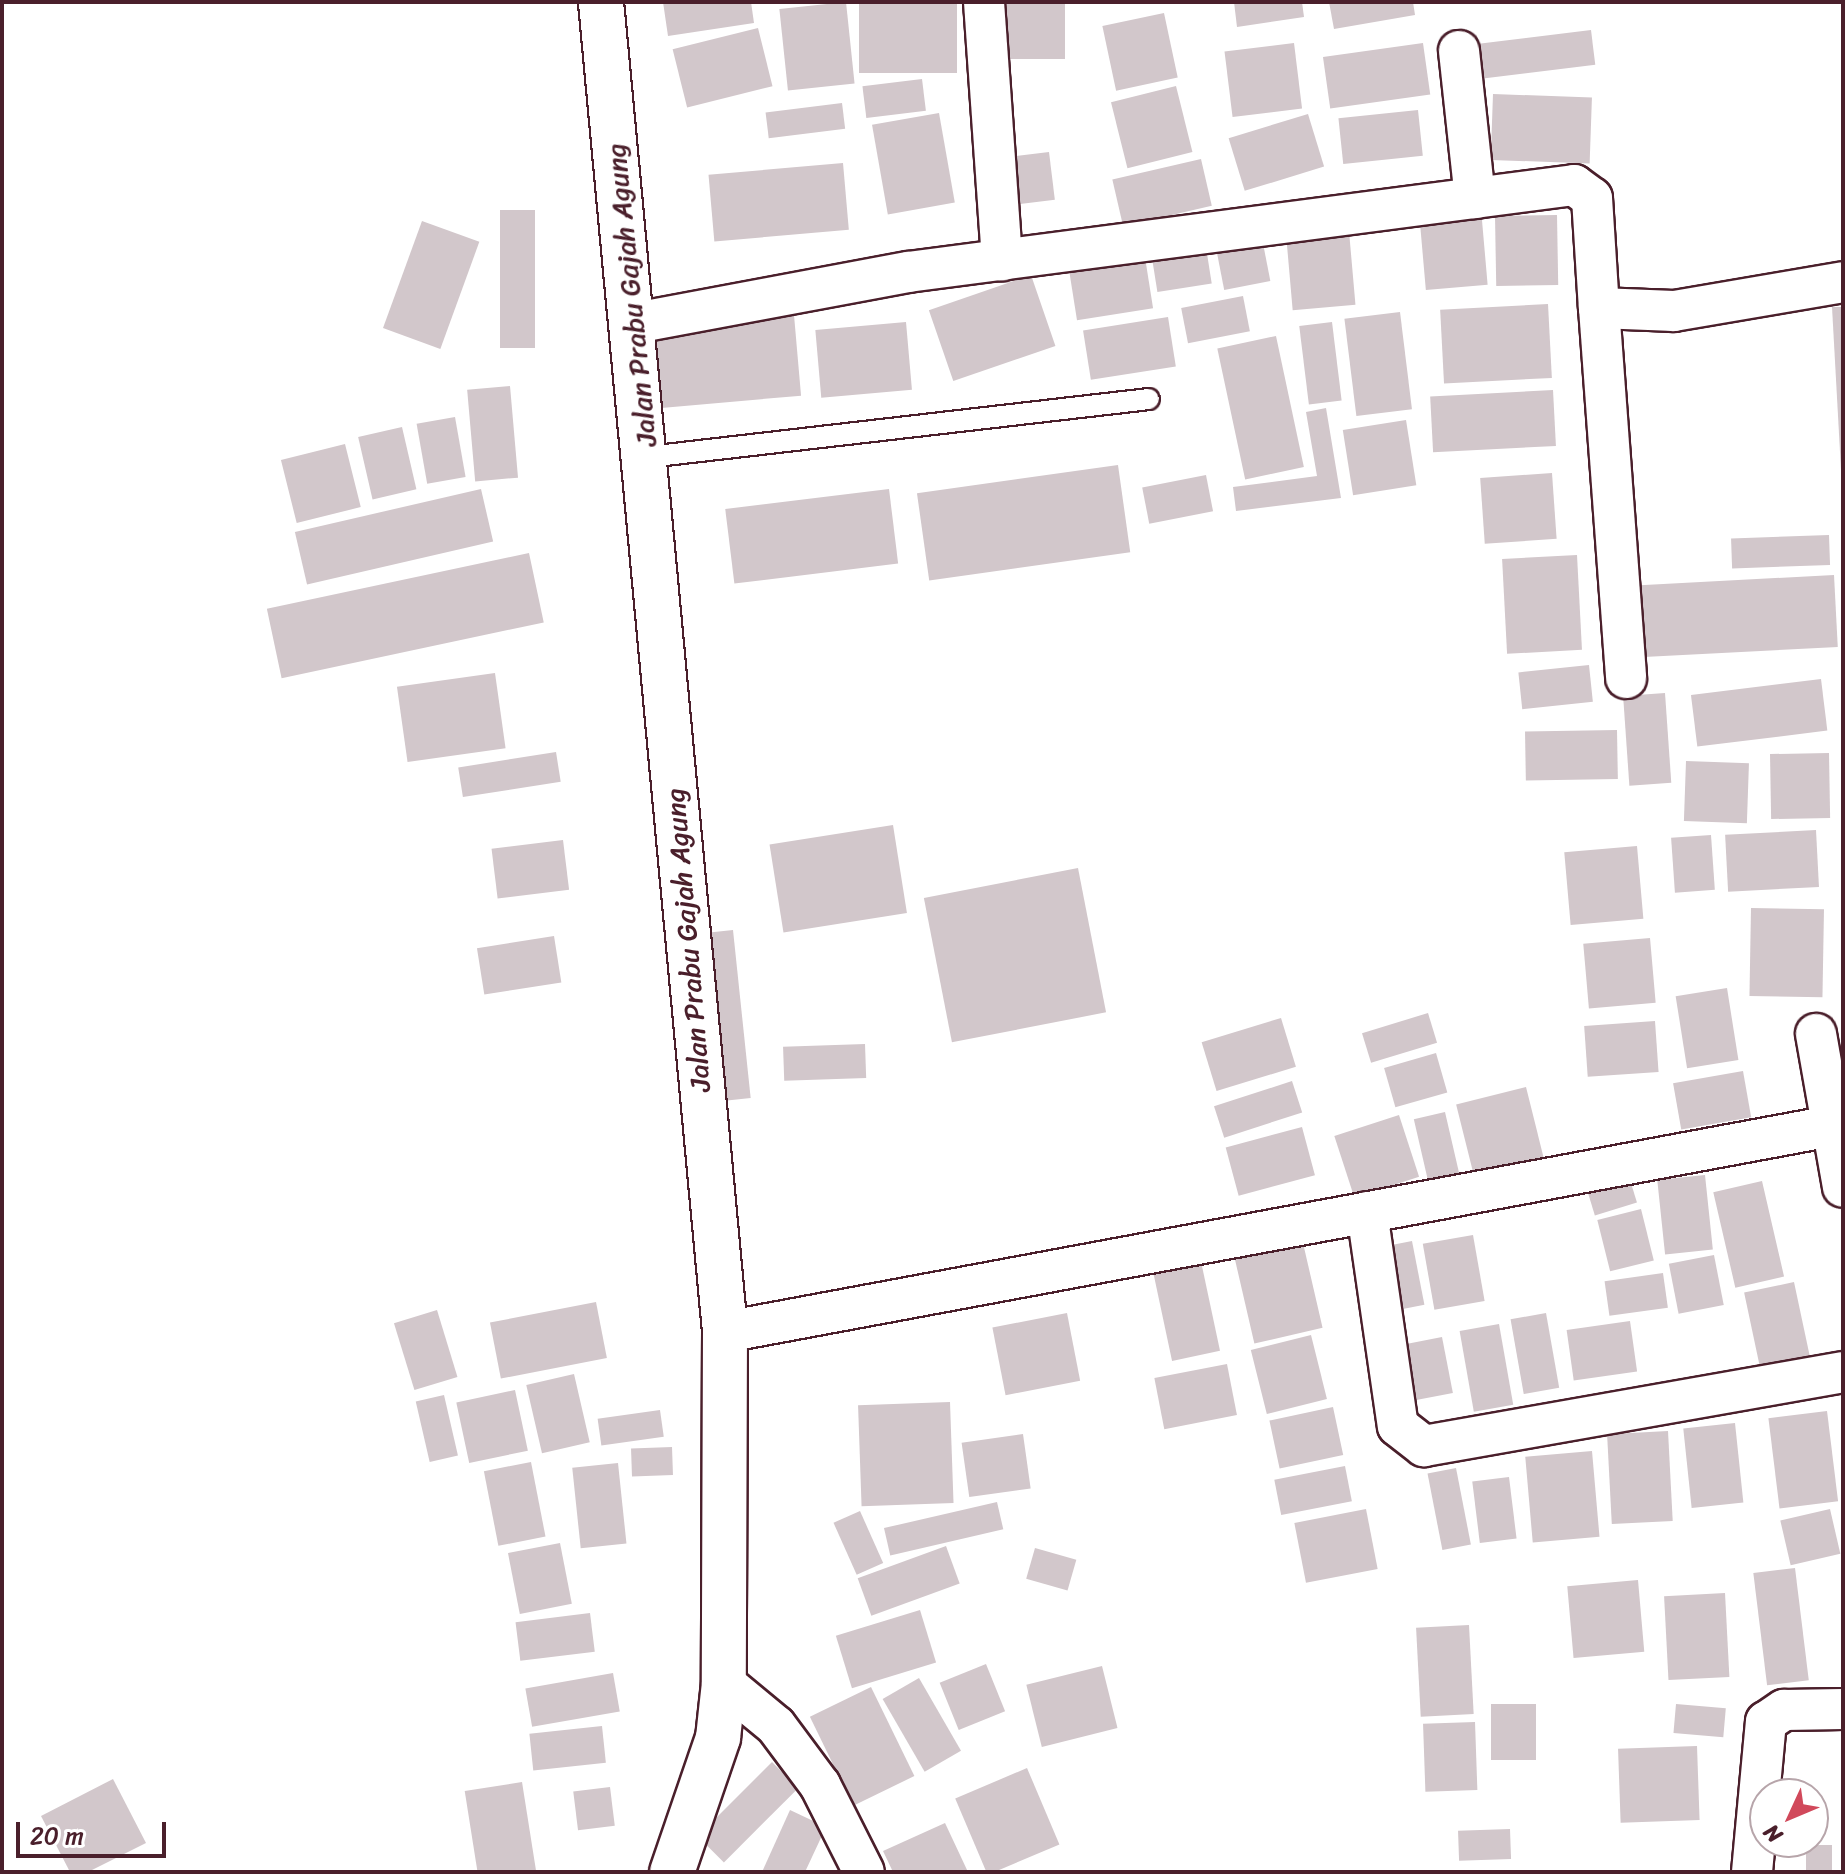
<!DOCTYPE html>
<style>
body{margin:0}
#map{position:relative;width:1845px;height:1874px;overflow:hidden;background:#fff;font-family:Sriracha,sans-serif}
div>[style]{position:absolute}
.building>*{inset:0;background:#d2c7cb;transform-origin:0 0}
.roads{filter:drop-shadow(2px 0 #4a1f2b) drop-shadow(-2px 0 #4a1f2b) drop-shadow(0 2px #4a1f2b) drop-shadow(0 -2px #4a1f2b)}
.service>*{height:20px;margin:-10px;padding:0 10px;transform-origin:10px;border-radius:10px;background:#fff}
.minor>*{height:40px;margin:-20px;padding:0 20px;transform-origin:20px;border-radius:20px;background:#fff}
.trunk>*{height:44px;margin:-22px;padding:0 22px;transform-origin:22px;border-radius:22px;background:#fff}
span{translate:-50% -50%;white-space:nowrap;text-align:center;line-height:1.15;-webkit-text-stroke:6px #fff;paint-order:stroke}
.street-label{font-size:28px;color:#4a1f2b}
.frame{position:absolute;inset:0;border:4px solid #4a1f2b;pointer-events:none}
.north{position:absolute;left:1749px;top:1778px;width:80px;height:80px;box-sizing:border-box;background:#fff;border:2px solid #b7a5aa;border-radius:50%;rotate:226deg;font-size:22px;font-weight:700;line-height:32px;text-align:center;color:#4a1f2b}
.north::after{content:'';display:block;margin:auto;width:28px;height:36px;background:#d1495b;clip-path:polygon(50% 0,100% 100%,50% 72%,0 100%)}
.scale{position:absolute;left:16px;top:1822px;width:150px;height:36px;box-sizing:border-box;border:4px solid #4a1f2b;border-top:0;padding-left:10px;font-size:24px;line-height:28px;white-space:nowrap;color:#4a1f2b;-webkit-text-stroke:6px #fff;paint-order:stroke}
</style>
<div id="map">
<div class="building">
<i style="clip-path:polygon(663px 2px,751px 2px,754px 23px,668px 36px)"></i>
<i style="left:846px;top:2px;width:82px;height:67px;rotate:84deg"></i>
<i style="left:859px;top:2px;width:98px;height:71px"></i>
<i style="left:1005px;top:2px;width:60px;height:57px"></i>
<i style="clip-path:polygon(1234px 2px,1302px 2px,1304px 17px,1237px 27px)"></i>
<i style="clip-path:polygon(1329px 2px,1413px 2px,1415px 15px,1334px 29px)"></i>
<i style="left:1164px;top:13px;width:66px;height:63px;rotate:78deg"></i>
<i style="left:758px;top:28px;width:60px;height:88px;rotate:76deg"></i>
<i style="left:1591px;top:30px;width:35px;height:113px;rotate:83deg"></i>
<i style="left:1294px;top:43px;width:66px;height:70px;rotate:83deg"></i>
<i style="left:1423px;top:43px;width:52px;height:101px;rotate:82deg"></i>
<i style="left:922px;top:79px;width:32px;height:60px;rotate:83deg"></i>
<i style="left:1176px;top:86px;width:68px;height:67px;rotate:76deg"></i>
<i style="left:1493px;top:94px;width:99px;height:66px;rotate:2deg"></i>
<i style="left:842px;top:103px;width:26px;height:77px;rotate:83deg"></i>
<i style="left:1418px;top:110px;width:46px;height:80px;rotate:84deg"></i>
<i style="left:939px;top:113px;width:91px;height:68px;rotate:80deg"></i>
<i style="left:1308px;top:114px;width:55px;height:83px;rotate:73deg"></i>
<i style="left:1049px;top:152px;width:48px;height:42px;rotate:83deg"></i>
<i style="left:1201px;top:159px;width:48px;height:91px;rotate:77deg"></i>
<i style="left:843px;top:163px;width:67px;height:135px;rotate:85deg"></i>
<i style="left:1481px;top:209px;width:76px;height:62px;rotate:85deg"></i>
<i style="left:500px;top:210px;width:35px;height:138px"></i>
<i style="left:1557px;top:215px;width:70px;height:62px;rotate:89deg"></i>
<i style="left:422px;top:221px;width:61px;height:114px;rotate:20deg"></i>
<i style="left:1349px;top:231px;width:74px;height:63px;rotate:85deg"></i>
<i style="left:1261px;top:233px;width:49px;height:47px;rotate:79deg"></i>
<i style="left:1205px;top:241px;width:43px;height:55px;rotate:81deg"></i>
<i style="left:1144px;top:251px;width:58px;height:77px;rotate:81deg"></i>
<i style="left:1031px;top:275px;width:75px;height:108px;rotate:71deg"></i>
<i style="left:1243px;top:296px;width:36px;height:63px;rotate:79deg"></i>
<i style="left:1548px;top:304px;width:74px;height:108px;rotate:87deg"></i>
<i style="clip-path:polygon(1832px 307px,1843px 307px,1843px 470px,1841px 470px)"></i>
<i style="left:1400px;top:312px;width:98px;height:56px;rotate:83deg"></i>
<i style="left:794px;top:315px;width:81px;height:146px;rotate:85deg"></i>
<i style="left:1168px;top:317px;width:50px;height:86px;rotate:81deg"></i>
<i style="left:906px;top:322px;width:68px;height:91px;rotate:85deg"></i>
<i style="left:1332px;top:322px;width:79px;height:33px;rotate:83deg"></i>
<i style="left:1276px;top:336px;width:134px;height:60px;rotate:78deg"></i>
<i style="left:510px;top:386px;width:92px;height:43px;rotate:85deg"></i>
<i style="left:1553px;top:390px;width:56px;height:123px;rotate:87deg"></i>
<i style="clip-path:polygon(1326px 408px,1341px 498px,1236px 511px,1233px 487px,1317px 476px,1306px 412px)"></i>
<i style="left:455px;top:417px;width:61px;height:39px;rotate:80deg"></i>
<i style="left:1406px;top:420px;width:66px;height:64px;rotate:81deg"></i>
<i style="left:402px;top:427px;width:64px;height:45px;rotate:77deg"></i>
<i style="left:345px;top:444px;width:65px;height:66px;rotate:76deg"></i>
<i style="left:1118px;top:465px;width:88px;height:203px;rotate:82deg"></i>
<i style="left:1552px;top:473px;width:66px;height:72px;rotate:86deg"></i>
<i style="left:1206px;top:475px;width:37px;height:65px;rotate:79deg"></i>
<i style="left:481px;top:489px;width:54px;height:191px;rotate:77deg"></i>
<i style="left:889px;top:489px;width:75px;height:165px;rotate:83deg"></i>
<i style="left:1829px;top:535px;width:30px;height:98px;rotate:88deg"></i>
<i style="left:529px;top:553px;width:71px;height:268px;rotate:78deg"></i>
<i style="left:1577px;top:555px;width:95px;height:75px;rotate:87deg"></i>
<i style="left:1834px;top:575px;width:72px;height:199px;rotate:87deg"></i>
<i style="left:1589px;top:665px;width:37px;height:71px;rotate:84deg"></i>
<i style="left:495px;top:673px;width:76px;height:99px;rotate:82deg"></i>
<i style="left:1821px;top:679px;width:52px;height:131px;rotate:83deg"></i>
<i style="left:1665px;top:693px;width:90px;height:42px;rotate:86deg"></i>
<i style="left:1617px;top:730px;width:49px;height:92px;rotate:89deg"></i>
<i style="left:556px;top:752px;width:30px;height:99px;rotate:81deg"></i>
<i style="left:1829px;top:753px;width:65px;height:59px;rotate:89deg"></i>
<i style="left:1686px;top:761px;width:63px;height:60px;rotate:2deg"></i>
<i style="left:893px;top:825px;width:89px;height:125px;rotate:81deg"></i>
<i style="left:1816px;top:830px;width:57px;height:91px;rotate:87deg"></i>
<i style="left:1711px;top:835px;width:55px;height:40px;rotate:86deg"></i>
<i style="left:563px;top:840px;width:50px;height:72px;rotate:83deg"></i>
<i style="left:1637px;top:846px;width:73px;height:73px;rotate:85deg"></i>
<i style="left:1078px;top:868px;width:147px;height:157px;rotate:79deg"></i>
<i style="left:1751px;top:908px;width:73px;height:88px;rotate:1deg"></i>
<i style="left:733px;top:930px;width:169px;height:40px;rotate:84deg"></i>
<i style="left:554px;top:936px;width:47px;height:78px;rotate:81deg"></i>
<i style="left:1650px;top:938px;width:65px;height:67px;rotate:85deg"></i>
<i style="left:1727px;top:988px;width:73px;height:52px;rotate:81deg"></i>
<i style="left:1428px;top:1013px;width:31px;height:69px;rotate:73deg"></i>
<i style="left:1281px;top:1018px;width:51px;height:83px;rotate:73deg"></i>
<i style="left:1655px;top:1021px;width:51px;height:71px;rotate:86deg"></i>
<i style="left:865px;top:1044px;width:34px;height:82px;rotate:88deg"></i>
<i style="left:1436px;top:1053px;width:41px;height:54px;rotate:74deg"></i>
<i style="left:1743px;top:1071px;width:47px;height:71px;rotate:80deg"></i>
<i style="left:1292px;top:1081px;width:33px;height:82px;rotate:72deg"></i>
<i style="left:1526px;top:1087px;width:74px;height:72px;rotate:76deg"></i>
<i style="left:1445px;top:1112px;width:77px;height:32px;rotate:77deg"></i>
<i style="left:1399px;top:1115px;width:65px;height:68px;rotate:72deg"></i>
<i style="left:1302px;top:1127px;width:50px;height:79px;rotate:75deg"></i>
<i style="left:1627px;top:1170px;width:34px;height:44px;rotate:73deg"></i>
<i style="left:1705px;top:1175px;width:75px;height:48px;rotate:84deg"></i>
<i style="left:1762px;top:1181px;width:98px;height:50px;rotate:77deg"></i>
<i style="left:1641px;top:1209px;width:53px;height:45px;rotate:76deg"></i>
<i style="left:1473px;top:1235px;width:67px;height:51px;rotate:80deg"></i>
<i style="left:1412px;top:1241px;width:65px;height:35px;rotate:79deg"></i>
<i style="left:1303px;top:1243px;width:87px;height:70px;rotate:77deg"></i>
<i style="left:1199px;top:1252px;width:101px;height:49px;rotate:78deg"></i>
<i style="left:1714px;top:1255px;width:51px;height:46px;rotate:79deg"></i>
<i style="left:1663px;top:1273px;width:35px;height:59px;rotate:82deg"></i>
<i style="left:1794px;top:1282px;width:78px;height:51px;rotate:78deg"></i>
<i style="left:596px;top:1302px;width:57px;height:108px;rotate:79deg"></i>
<i style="left:437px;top:1310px;width:70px;height:45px;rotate:73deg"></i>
<i style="left:1067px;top:1313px;width:69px;height:76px;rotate:79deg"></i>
<i style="left:1546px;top:1313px;width:76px;height:36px;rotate:80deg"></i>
<i style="left:1630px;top:1321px;width:51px;height:64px;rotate:82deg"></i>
<i style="left:1499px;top:1324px;width:82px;height:40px;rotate:80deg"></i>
<i style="left:1311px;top:1335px;width:66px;height:62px;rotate:76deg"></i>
<i style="left:1442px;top:1337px;width:57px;height:48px;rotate:79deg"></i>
<i style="left:1227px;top:1364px;width:52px;height:74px;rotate:79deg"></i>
<i style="left:574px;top:1374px;width:70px;height:49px;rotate:77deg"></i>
<i style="left:515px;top:1390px;width:62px;height:60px;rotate:78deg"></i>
<i style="left:444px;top:1395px;width:62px;height:29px;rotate:77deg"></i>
<i style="left:950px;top:1402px;width:101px;height:92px;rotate:88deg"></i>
<i style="left:1333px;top:1407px;width:49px;height:65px;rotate:78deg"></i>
<i style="left:660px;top:1410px;width:27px;height:63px;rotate:82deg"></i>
<i style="left:1827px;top:1411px;width:91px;height:59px;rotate:83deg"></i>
<i style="left:1735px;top:1423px;width:80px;height:52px;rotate:84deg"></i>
<i style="left:1668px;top:1431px;width:90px;height:61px;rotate:87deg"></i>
<i style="left:1023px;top:1434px;width:55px;height:62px;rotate:82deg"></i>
<i style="left:672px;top:1447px;width:28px;height:41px;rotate:88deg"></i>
<i style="left:1592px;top:1451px;width:86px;height:67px;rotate:85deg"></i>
<i style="left:531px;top:1462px;width:76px;height:48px;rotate:79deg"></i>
<i style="left:618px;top:1463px;width:81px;height:46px;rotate:84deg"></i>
<i style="left:1345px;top:1466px;width:36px;height:72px;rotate:79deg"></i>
<i style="left:1456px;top:1468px;width:78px;height:29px;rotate:79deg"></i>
<i style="left:1509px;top:1477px;width:62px;height:37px;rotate:83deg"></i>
<i style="left:997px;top:1502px;width:28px;height:116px;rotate:77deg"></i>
<i style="left:1366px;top:1509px;width:61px;height:73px;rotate:79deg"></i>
<i style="left:1830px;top:1509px;width:46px;height:51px;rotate:77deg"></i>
<i style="left:860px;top:1511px;width:57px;height:29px;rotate:66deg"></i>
<i style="left:560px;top:1543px;width:62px;height:53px;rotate:79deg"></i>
<i style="left:946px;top:1546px;width:40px;height:94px;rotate:70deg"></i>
<i style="left:1035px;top:1548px;width:43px;height:32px;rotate:16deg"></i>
<i style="left:1795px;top:1568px;width:113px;height:42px;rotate:83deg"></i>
<i style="left:1638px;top:1580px;width:72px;height:71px;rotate:85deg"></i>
<i style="left:1725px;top:1593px;width:84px;height:61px;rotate:87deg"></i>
<i style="left:920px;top:1610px;width:55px;height:88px;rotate:73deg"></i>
<i style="left:590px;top:1613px;width:39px;height:75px;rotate:83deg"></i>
<i style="left:1469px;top:1625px;width:89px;height:53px;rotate:87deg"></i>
<i style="left:986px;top:1664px;width:51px;height:50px;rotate:68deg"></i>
<i style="left:1102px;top:1666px;width:64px;height:78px;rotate:76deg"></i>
<i style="left:613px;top:1673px;width:39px;height:89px;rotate:80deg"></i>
<i style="left:919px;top:1678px;width:84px;height:42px;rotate:60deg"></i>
<i style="left:871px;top:1687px;width:99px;height:68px;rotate:64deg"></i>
<i style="left:1491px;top:1704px;width:45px;height:56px"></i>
<i style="left:1676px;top:1704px;width:50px;height:29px;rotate:5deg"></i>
<i style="left:1475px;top:1722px;width:68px;height:52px;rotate:88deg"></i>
<i style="left:602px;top:1726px;width:37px;height:73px;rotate:84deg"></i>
<i style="left:1697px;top:1746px;width:74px;height:79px;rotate:88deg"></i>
<i style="left:772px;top:1762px;width:37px;height:105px;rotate:45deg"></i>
<i style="left:1027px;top:1768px;width:83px;height:78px;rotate:67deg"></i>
<i style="clip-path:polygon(113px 1779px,146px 1843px,88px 1872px,70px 1872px,41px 1816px)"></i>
<i style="left:522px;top:1782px;width:91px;height:58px;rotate:81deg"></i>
<i style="left:610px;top:1787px;width:39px;height:37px;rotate:83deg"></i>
<i style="clip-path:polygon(790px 1810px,826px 1827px,805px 1872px,762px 1872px)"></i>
<i style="clip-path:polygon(945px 1823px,968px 1872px,893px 1872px,883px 1851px)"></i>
<i style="left:1510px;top:1829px;width:30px;height:52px;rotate:88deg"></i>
<i style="left:1832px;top:1845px;width:27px;height:26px;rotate:90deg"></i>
</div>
<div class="roads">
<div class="service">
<i style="left:648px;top:457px;width:504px;rotate:-6.6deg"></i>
</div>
<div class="minor">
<i style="left:984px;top:2px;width:259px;rotate:86deg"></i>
<i style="left:1459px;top:51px;width:148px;rotate:83.8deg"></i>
<i style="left:1599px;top:308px;width:371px;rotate:85.8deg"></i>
<i style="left:630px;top:324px;width:283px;rotate:-10.6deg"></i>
<i style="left:908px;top:272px;width:672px;rotate:-7.44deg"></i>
<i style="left:1574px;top:185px;width:22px;rotate:36deg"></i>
<i style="left:1592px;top:198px;width:110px;rotate:86.4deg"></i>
<i style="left:1599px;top:308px;width:75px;rotate:2.3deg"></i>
<i style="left:1674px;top:311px;width:171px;rotate:-9.7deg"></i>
<i style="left:1816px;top:1034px;width:155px;rotate:80deg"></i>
<i style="left:1367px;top:1212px;width:216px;rotate:81.8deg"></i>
<i style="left:1398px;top:1426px;width:33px;rotate:38deg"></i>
<i style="left:1424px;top:1446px;width:425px;rotate:-10deg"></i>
<i style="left:725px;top:1332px;width:1125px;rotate:-10.55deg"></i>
<i style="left:724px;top:1683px;width:67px;rotate:39.6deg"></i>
<i style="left:776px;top:1726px;width:74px;rotate:53.3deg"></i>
<i style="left:820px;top:1785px;width:97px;rotate:63.2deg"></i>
<i style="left:1752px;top:1872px;width:151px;rotate:-84.7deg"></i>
<i style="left:1766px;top:1722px;width:22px;rotate:-34deg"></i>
<i style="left:1784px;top:1710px;width:59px;rotate:-1deg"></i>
</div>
<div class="trunk">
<i style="left:601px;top:2px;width:1336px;rotate:84.67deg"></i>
<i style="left:725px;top:1332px;width:351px;rotate:90.2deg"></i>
<i style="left:724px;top:1683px;width:55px;rotate:96.2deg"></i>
<i style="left:718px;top:1738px;width:142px;rotate:108.9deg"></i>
</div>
</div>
<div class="street-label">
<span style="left:631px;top:295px;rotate:-96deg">Jalan Prabu Gajah Agung</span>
<span style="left:688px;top:940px;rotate:-95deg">Jalan Prabu Gajah Agung</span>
</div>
<div class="frame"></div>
<div class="north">N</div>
<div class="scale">20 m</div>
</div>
